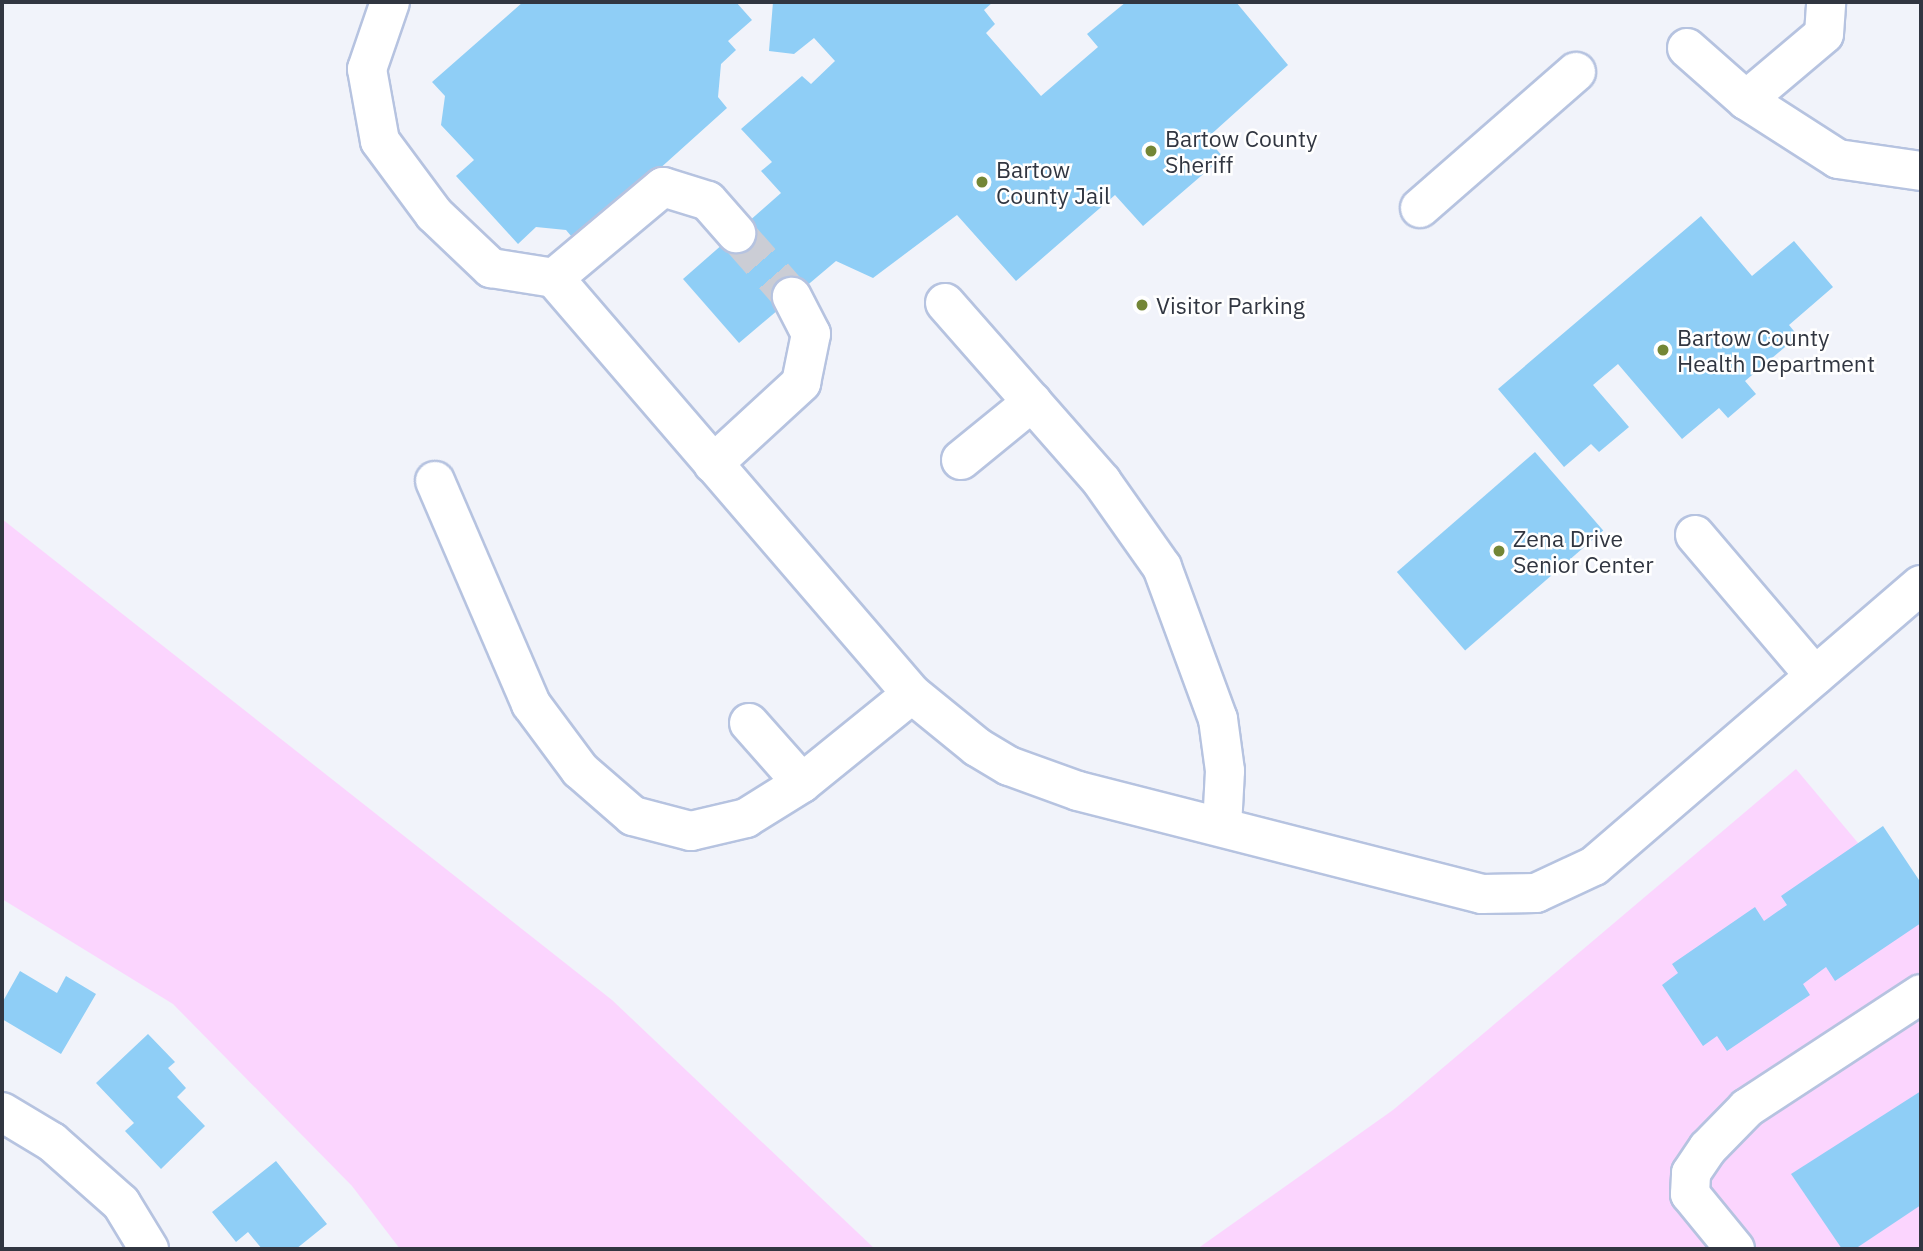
<!DOCTYPE html>
<style>
body{margin:0}
#map{position:relative;width:1923px;height:1251px;overflow:hidden;background:#f1f3fa;font-family:"IBM Plex Sans",sans-serif}
div>[style]{position:absolute}
.green>*{inset:0;background:#fbd5fe}
.building>*{inset:0;background:#8fcef6;transform-origin:0 0}
.minor-tunnel>*{height:38px;margin-top:-19px;transform-origin:0;background:repeating-linear-gradient(90deg,#cbcdd5 0 38px,transparent 0 57px)}
.roads{filter:drop-shadow(2px 0 #b6c3e0) drop-shadow(-2px 0 #b6c3e0) drop-shadow(0 2px #b6c3e0) drop-shadow(0 -2px #b6c3e0)}
.minor>*{height:38px;margin:-19px;padding:0 19px;transform-origin:19px;border-radius:19px;background:#fff}
.dots>*{width:19px;height:19px;translate:-50% -50%;box-sizing:border-box;border:4px solid #fff;border-radius:50%}
span{translate:-50% -50%;white-space:nowrap;text-align:center;line-height:1.15;-webkit-text-stroke:5px #fff;paint-order:stroke}
.poi-label{font-size:23px;color:#313641}
.left{translate:0 -50%;text-align:left}
.frame{position:absolute;inset:0;border:4px solid #313641;pointer-events:none}
</style>
<div id="map">
<div class="green">
<i style="clip-path:polygon(2px 519px,612px 1000px,875px 1249px,400px 1249px,352px 1186px,173px 1004px,2px 899px)"></i>
<i style="clip-path:polygon(1796px 769px,1921px 918px,1921px 1249px,1197px 1249px,1393px 1110px)"></i>
</div>
<div class="building">
<i style="clip-path:polygon(523px 2px,736px 2px,752px 20px,728px 41px,736px 50px,721px 64px,718px 97px,727px 108px,577px 243px,566px 230px,536px 227px,518px 244px,456px 176px,474px 160px,441px 125px,445px 96px,432px 82px)"></i>
<i style="clip-path:polygon(773px 2px,993px 2px,984px 10px,995px 24px,986px 33px,1041px 96px,1098px 47px,1087px 34px,1126px 2px,1236px 2px,1288px 65px,1207px 138px,1223px 157px,1143px 226px,1115px 195px,1016px 281px,957px 215px,873px 278px,836px 261px,739px 343px,683px 279px,781px 193px,761px 171px,772px 162px,741px 129px,802px 76px,811px 84px,835px 61px,814px 38px,794px 54px,769px 51px)"></i>
<i style="clip-path:polygon(1701px 216px,1752px 276px,1794px 241px,1833px 287px,1789px 325px,1798px 336px,1745px 381px,1756px 394px,1728px 418px,1719px 408px,1682px 439px,1618px 364px,1593px 385px,1629px 427px,1599px 452px,1591px 444px,1564px 467px,1498px 389px)"></i>
<i style="left:1535px;top:452px;width:104px;height:183px;rotate:49deg"></i>
<i style="clip-path:polygon(1883px 826px,1921px 883px,1921px 923px,1835px 981px,1826px 967px,1803px 984px,1810px 995px,1727px 1051px,1717px 1036px,1703px 1046px,1662px 985px,1678px 973px,1672px 964px,1755px 907px,1764px 921px,1787px 905px,1781px 896px)"></i>
<i style="clip-path:polygon(20px 971px,57px 993px,66px 976px,96px 994px,61px 1054px,2px 1019px,2px 1003px)"></i>
<i style="clip-path:polygon(148px 1034px,175px 1062px,168px 1068px,186px 1088px,177px 1097px,205px 1126px,161px 1169px,125px 1131px,134px 1123px,96px 1083px)"></i>
<i style="clip-path:polygon(1921px 1091px,1921px 1205px,1855px 1249px,1842px 1249px,1791px 1174px)"></i>
<i style="clip-path:polygon(276px 1161px,327px 1224px,296px 1249px,262px 1249px,248px 1232px,236px 1242px,212px 1212px)"></i>
</div>
<div class="minor-tunnel">
<i style="left:736px;top:233px;width:85px;rotate:48.8deg"></i>
</div>
<div class="roads">
<div class="minor">
<i style="left:390px;top:2px;width:71px;rotate:108.9deg"></i>
<i style="left:367px;top:69px;width:73px;rotate:79.8deg"></i>
<i style="left:380px;top:141px;width:91px;rotate:53.5deg"></i>
<i style="left:434px;top:214px;width:79px;rotate:43.5deg"></i>
<i style="left:491px;top:268px;width:64px;rotate:9deg"></i>
<i style="left:554px;top:278px;width:142px;rotate:-39.9deg"></i>
<i style="left:663px;top:187px;width:47px;rotate:17.3deg"></i>
<i style="left:708px;top:201px;width:43px;rotate:48.8deg"></i>
<i style="left:1687px;top:48px;width:79px;rotate:41.4deg"></i>
<i style="left:1746px;top:100px;width:109px;rotate:32.7deg"></i>
<i style="left:1838px;top:159px;width:84px;rotate:8.2deg"></i>
<i style="left:1746px;top:100px;width:102px;rotate:-40.2deg"></i>
<i style="left:1824px;top:34px;width:32px;rotate:-86deg"></i>
<i style="left:1420px;top:208px;width:207px;rotate:-41.1deg"></i>
<i style="left:554px;top:278px;width:549px;rotate:49.29deg"></i>
<i style="left:912px;top:694px;width:84px;rotate:39.2deg"></i>
<i style="left:977px;top:747px;width:37px;rotate:31deg"></i>
<i style="left:1009px;top:766px;width:73px;rotate:19.9deg"></i>
<i style="left:1078px;top:791px;width:417px;rotate:14.3deg"></i>
<i style="left:1482px;top:894px;width:54px;rotate:-1.1deg"></i>
<i style="left:1536px;top:893px;width:64px;rotate:-25deg"></i>
<i style="left:1594px;top:866px;width:431px;rotate:-40.7deg"></i>
<i style="left:945px;top:303px;width:238px;rotate:48.7deg"></i>
<i style="left:1102px;top:482px;width:104px;rotate:54.8deg"></i>
<i style="left:1162px;top:567px;width:162px;rotate:69.8deg"></i>
<i style="left:1218px;top:719px;width:52px;rotate:82.3deg"></i>
<i style="left:1225px;top:771px;width:55px;rotate:93.1deg"></i>
<i style="left:961px;top:460px;width:92px;rotate:-39.2deg"></i>
<i style="left:713px;top:464px;width:120px;rotate:-42.6deg"></i>
<i style="left:801px;top:383px;width:50px;rotate:-78.5deg"></i>
<i style="left:811px;top:334px;width:42px;rotate:-117.2deg"></i>
<i style="left:435px;top:481px;width:243px;rotate:66.7deg"></i>
<i style="left:531px;top:704px;width:82px;rotate:53.4deg"></i>
<i style="left:580px;top:770px;width:70px;rotate:41deg"></i>
<i style="left:633px;top:816px;width:60px;rotate:14.5deg"></i>
<i style="left:691px;top:831px;width:57px;rotate:-13.3deg"></i>
<i style="left:746px;top:818px;width:66px;rotate:-32deg"></i>
<i style="left:802px;top:783px;width:141px;rotate:-39deg"></i>
<i style="left:1695px;top:535px;width:185px;rotate:49.6deg"></i>
<i style="left:749px;top:723px;width:80px;rotate:48.5deg"></i>
<i style="left:2px;top:1112px;width:58px;rotate:31deg"></i>
<i style="left:52px;top:1142px;width:92px;rotate:41.5deg"></i>
<i style="left:121px;top:1203px;width:54px;rotate:58.7deg"></i>
<i style="left:1735px;top:1249px;width:71px;rotate:-129.3deg"></i>
<i style="left:1690px;top:1194px;width:21px;rotate:-87deg"></i>
<i style="left:1691px;top:1173px;width:30px;rotate:-56deg"></i>
<i style="left:1708px;top:1148px;width:56px;rotate:-45.7deg"></i>
<i style="left:1747px;top:1108px;width:208px;rotate:-33.2deg"></i>
</div>
</div>
<div class="dots">
<i style="left:1151px;top:151px;background:#738636"></i>
<i style="left:982px;top:182px;background:#738636"></i>
<i style="left:1142px;top:305px;background:#738636"></i>
<i style="left:1663px;top:350px;background:#738636"></i>
<i style="left:1499px;top:551px;background:#738636"></i>
</div>
<div class="poi-label">
<span class="left" style="left:1165px;top:151px">Bartow County<br>Sheriff</span>
<span class="left" style="left:996px;top:182px">Bartow<br>County Jail</span>
<span class="left" style="left:1156px;top:305px">Visitor Parking</span>
<span class="left" style="left:1677px;top:350px">Bartow County<br>Health Department</span>
<span class="left" style="left:1513px;top:551px">Zena Drive<br>Senior Center</span>
</div>
<div class="frame"></div>
</div>
